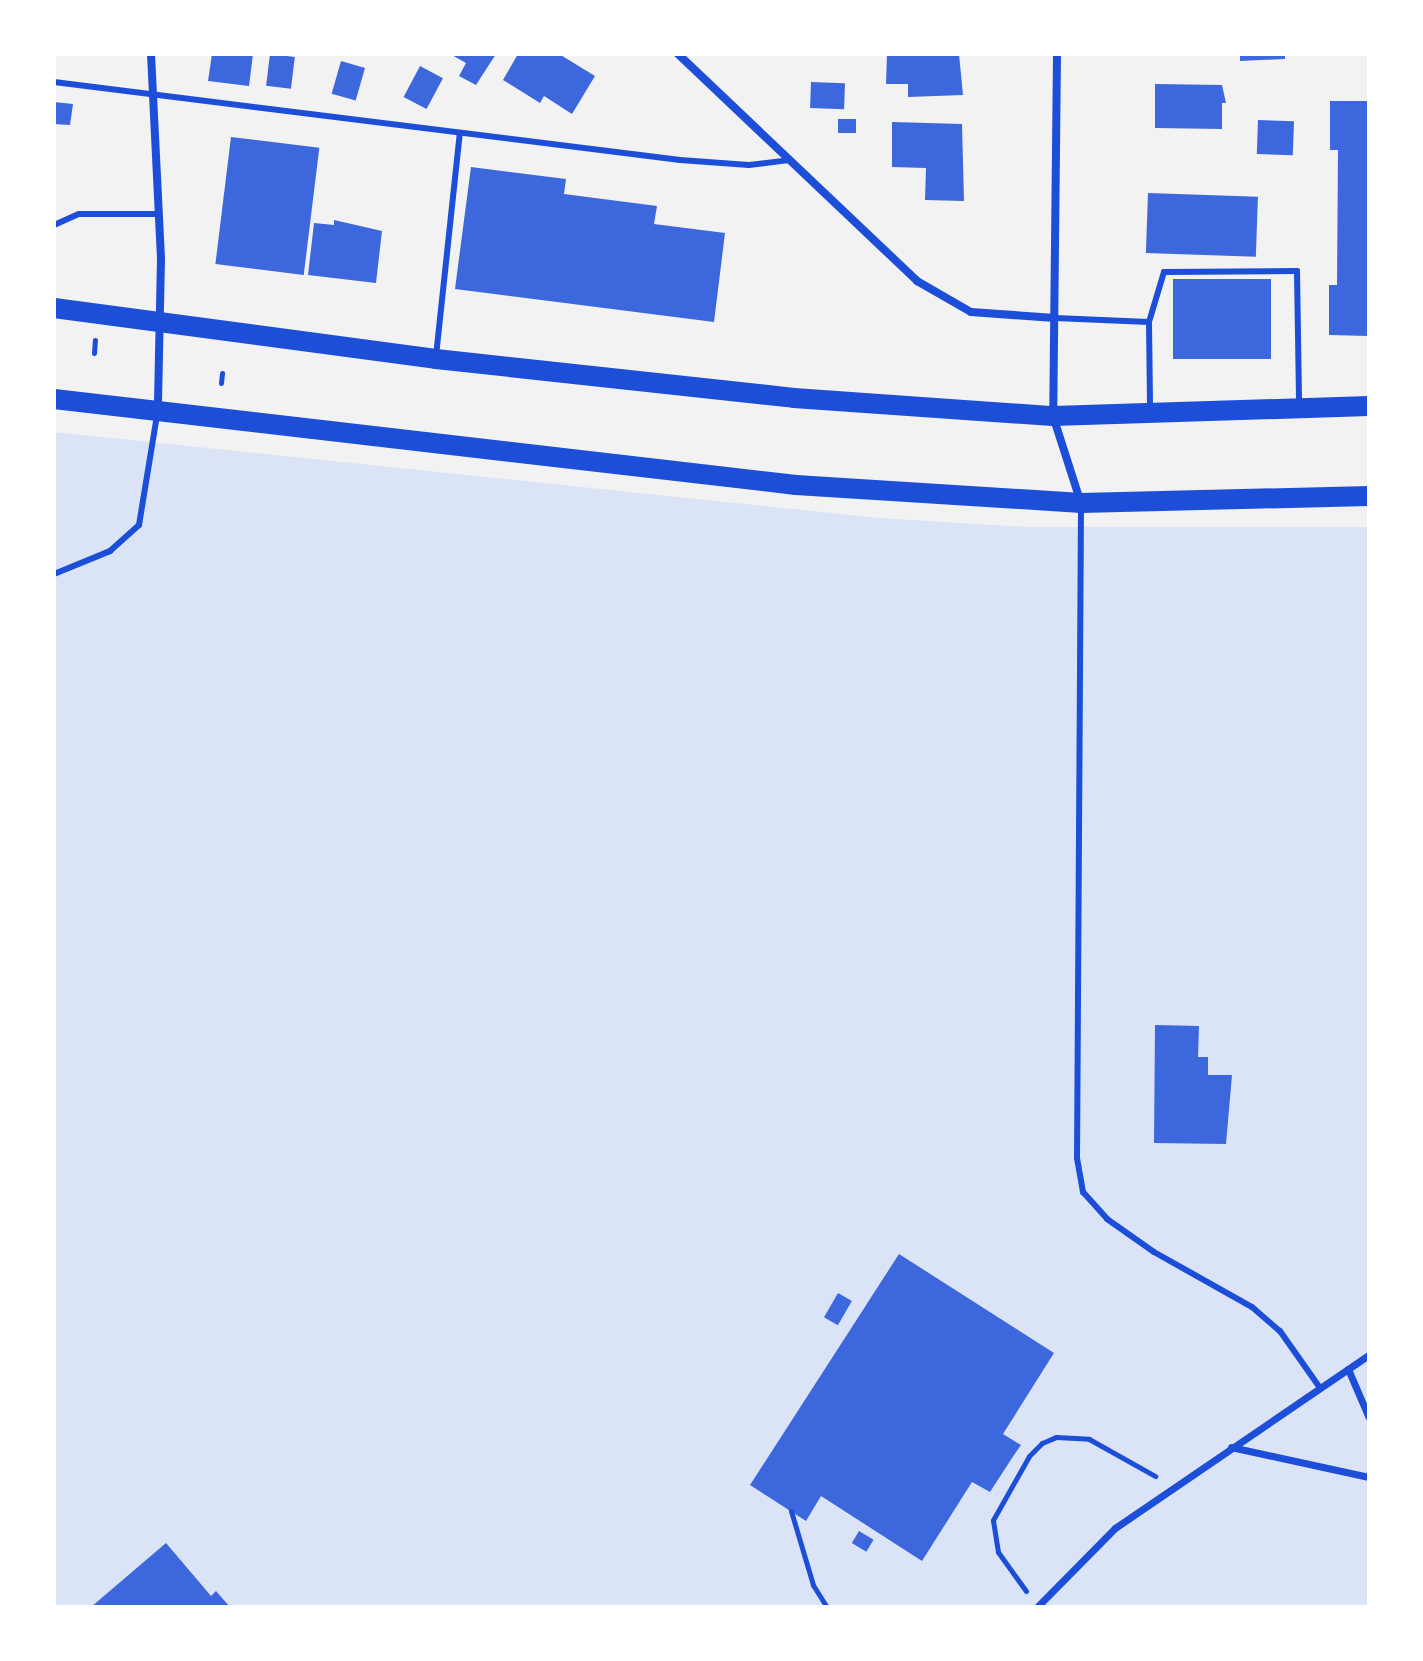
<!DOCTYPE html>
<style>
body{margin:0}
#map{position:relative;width:1423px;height:1661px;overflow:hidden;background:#f2f2f2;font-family:"PT Sans Narrow",sans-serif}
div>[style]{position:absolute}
.green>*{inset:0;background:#dbe4f7}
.building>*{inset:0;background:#3d67dc;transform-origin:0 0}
.path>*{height:5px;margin:-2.5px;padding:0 2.5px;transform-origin:2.5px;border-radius:2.5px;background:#1d4ed8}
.service>*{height:6px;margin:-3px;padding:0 3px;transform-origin:3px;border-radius:3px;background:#1d4ed8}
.pedestrian>*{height:7px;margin:-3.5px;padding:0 3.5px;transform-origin:3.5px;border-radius:3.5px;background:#1d4ed8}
.minor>*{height:8px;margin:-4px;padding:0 4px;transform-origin:4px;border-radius:4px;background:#1d4ed8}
.primary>*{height:20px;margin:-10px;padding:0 10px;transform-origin:10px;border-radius:10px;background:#1d4ed8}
span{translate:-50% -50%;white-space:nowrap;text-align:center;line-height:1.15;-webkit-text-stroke:6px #fff;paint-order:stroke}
.frame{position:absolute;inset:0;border:56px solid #fff;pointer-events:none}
</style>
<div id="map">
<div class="green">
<i style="clip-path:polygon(54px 432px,880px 518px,1027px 527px,1369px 527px,1369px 1607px,54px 1607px)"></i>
</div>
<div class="building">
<i style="clip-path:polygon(212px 54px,253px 54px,249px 86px,208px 81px)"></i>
<i style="left:270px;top:54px;width:25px;height:32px;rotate:7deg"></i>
<i style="clip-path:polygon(450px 54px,496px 54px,476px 85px,459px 76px,466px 63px)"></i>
<i style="clip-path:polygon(518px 54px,559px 54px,595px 76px,572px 114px,544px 96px,540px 103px,503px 80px)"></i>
<i style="clip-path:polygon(887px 54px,959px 54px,963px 95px,908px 97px,908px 84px,886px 84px)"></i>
<i style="clip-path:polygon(1240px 54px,1285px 54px,1285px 59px,1240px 61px)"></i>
<i style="left:341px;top:61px;width:25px;height:34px;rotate:16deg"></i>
<i style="left:420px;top:66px;width:26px;height:35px;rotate:28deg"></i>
<i style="left:811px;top:82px;width:34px;height:26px;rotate:2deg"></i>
<i style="clip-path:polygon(1155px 84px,1222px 85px,1226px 103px,1222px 103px,1222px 129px,1155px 128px)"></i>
<i style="clip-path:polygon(1330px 101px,1369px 101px,1369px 336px,1329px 335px,1329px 285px,1337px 285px,1338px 150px,1330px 150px)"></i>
<i style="clip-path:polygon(54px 102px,73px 104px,70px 125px,54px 124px)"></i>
<i style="left:838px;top:119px;width:18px;height:14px"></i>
<i style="left:1258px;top:120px;width:36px;height:34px;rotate:2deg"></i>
<i style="clip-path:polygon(892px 122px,962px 124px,964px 201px,925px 200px,926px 168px,892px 167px)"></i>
<i style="left:231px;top:137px;width:89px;height:128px;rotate:7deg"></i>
<i style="clip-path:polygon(471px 167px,566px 179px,564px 194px,657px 206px,654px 224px,725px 233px,714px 322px,455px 289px)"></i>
<i style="left:1148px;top:193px;width:110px;height:60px;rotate:2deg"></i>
<i style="clip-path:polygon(334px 220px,382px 231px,376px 283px,308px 275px,314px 223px,334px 225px)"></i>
<i style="left:1173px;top:279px;width:98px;height:80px"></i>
<i style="clip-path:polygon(1155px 1025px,1199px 1026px,1198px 1057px,1208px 1057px,1208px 1075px,1232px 1075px,1226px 1144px,1154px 1143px)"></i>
<i style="clip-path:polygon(899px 1254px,1054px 1353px,1003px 1434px,1021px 1445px,1014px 1455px,990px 1492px,972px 1482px,922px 1561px,821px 1496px,806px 1521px,750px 1485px)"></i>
<i style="left:838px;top:1293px;width:16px;height:28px;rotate:30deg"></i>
<i style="left:859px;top:1531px;width:17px;height:14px;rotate:31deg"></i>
<i style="clip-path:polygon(166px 1543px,211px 1596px,216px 1591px,230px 1607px,91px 1607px)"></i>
</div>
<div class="path">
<i style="left:94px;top:353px;width:13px;rotate:-86deg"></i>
<i style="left:221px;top:383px;width:10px;rotate:-84deg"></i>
<i style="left:791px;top:1511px;width:77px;rotate:73.4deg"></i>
<i style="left:813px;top:1585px;width:26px;rotate:58deg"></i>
<i style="left:1026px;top:1591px;width:48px;rotate:-125.7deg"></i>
<i style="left:998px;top:1552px;width:32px;rotate:-99deg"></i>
<i style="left:993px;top:1520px;width:73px;rotate:-60.6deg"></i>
<i style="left:1029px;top:1456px;width:18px;rotate:-45deg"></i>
<i style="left:1042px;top:1443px;width:15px;rotate:-23deg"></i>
<i style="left:1056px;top:1437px;width:33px;rotate:3deg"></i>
<i style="left:1089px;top:1439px;width:76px;rotate:29.3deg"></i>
</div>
<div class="service">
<i style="left:54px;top:82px;width:631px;rotate:7.1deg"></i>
<i style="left:680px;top:160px;width:69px;rotate:4.1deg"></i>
<i style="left:749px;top:165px;width:38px;rotate:-7deg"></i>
<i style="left:54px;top:225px;width:27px;rotate:-24deg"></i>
<i style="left:79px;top:214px;width:80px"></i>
<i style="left:1055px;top:318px;width:94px;rotate:2.4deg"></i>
<i style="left:1149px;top:322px;width:86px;rotate:89.3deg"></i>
<i style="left:1149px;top:322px;width:52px;rotate:-73.3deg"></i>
<i style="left:1164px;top:272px;width:133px;rotate:-0.4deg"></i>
<i style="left:1297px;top:271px;width:134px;rotate:89.1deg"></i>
<i style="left:436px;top:356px;width:224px;rotate:-83.9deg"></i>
<i style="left:1081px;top:507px;width:651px;rotate:90.35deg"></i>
<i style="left:1077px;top:1158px;width:35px;rotate:80deg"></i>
<i style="left:1083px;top:1192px;width:36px;rotate:48deg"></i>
<i style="left:1107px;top:1219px;width:57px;rotate:35.1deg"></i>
<i style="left:1154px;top:1252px;width:112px;rotate:29.3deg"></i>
<i style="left:1252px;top:1307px;width:37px;rotate:41deg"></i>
<i style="left:1280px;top:1331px;width:70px;rotate:54.9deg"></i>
<i style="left:54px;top:574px;width:61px;rotate:-22.3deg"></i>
<i style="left:110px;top:551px;width:39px;rotate:-42deg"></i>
<i style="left:139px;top:525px;width:111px;rotate:-80.7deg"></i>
</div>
<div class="pedestrian">
<i style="left:1348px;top:1369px;width:53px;rotate:66.8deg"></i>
<i style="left:1231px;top:1447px;width:141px;rotate:12.3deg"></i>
<i style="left:1037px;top:1607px;width:111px;rotate:-45.4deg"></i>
<i style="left:1115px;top:1528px;width:307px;rotate:-34.3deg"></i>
</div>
<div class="minor">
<i style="left:151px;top:54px;width:205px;rotate:87.2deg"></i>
<i style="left:161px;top:259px;width:149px;rotate:91.2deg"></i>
<i style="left:678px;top:54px;width:330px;rotate:43.5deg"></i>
<i style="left:917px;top:281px;width:62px;rotate:29.9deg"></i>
<i style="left:971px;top:312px;width:84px;rotate:4.1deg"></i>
<i style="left:1057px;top:54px;width:362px;rotate:90.6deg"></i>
<i style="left:1053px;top:416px;width:91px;rotate:72.2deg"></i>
</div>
<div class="primary">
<i style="left:54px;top:308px;width:385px;rotate:7.6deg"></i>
<i style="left:436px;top:359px;width:360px;rotate:6.2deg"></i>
<i style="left:794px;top:398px;width:260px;rotate:4deg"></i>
<i style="left:1053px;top:416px;width:316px;rotate:-1.8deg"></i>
<i style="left:54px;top:399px;width:747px;rotate:6.61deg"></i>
<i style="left:796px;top:485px;width:286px;rotate:3.6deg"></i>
<i style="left:1081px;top:503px;width:288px;rotate:-1.4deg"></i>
</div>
<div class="frame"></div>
</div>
